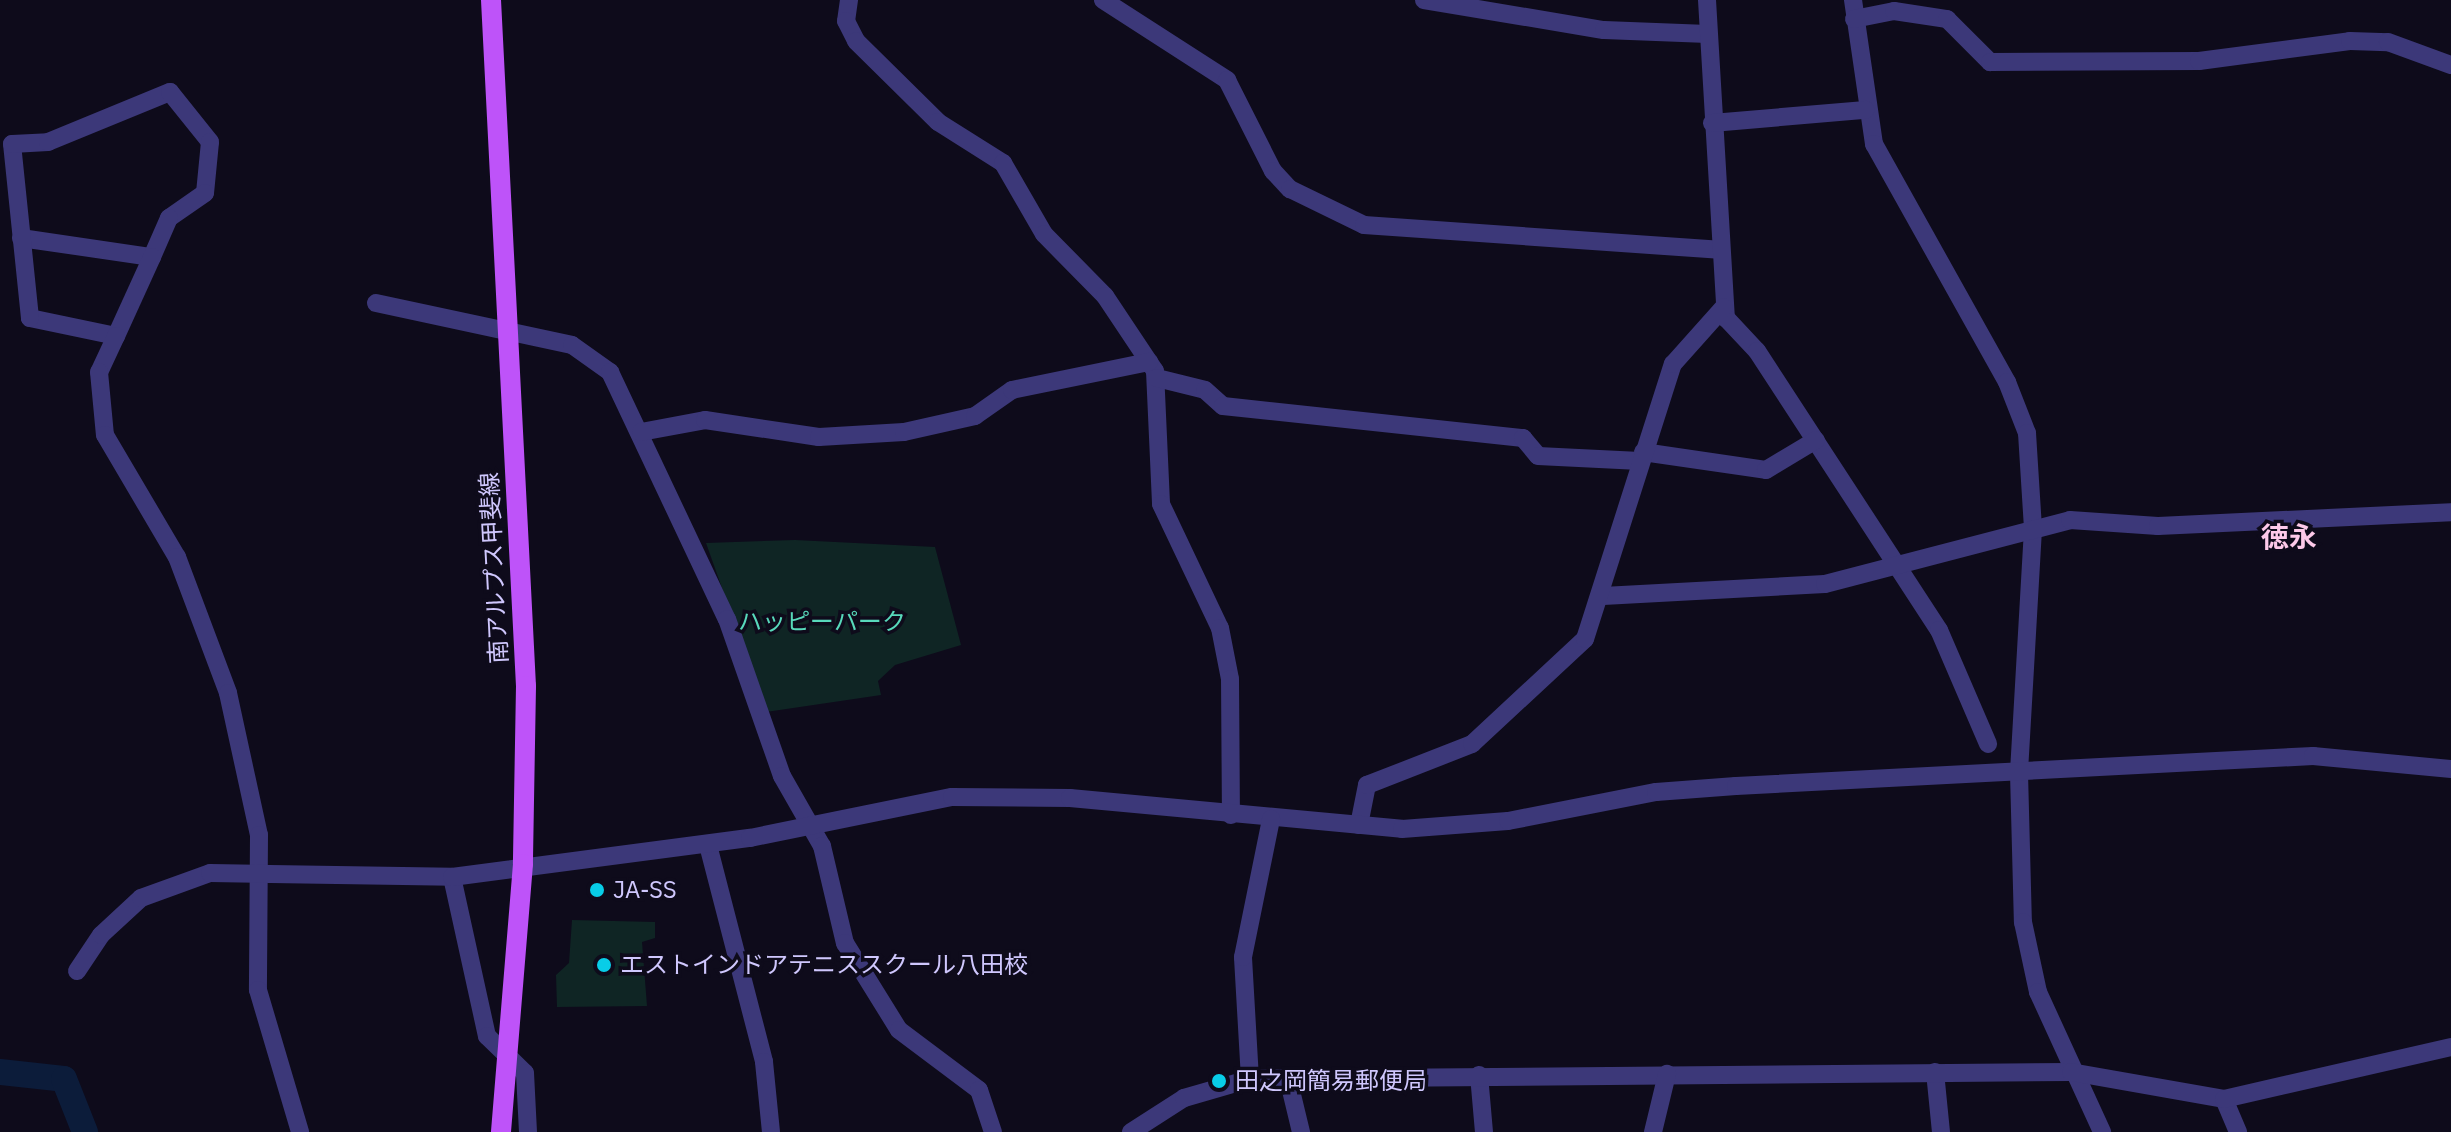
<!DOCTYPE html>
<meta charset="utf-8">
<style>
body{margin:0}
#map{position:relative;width:2451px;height:1132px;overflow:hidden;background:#0e0b1b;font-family:"IBM Plex Sans","Noto Sans JP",sans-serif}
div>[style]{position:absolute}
.green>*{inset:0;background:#0f2524}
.river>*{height:26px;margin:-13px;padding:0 13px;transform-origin:13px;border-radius:13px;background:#0c1c3a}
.minor>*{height:18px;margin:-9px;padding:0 9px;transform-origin:9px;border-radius:9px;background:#3c3879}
.major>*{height:20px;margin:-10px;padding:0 10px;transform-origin:10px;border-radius:10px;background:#be53f9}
.dots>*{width:22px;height:22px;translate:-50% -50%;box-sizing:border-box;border:4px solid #0e0b1b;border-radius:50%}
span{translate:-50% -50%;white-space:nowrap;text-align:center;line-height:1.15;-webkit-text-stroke:7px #0e0b1b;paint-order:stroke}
.street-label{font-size:24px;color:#cfc7fd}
.park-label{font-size:24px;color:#58d9bb}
.poi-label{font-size:24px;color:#cfc7fd}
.left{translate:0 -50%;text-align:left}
.quarter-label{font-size:28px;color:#fdc9e9;font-weight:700}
</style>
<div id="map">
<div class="green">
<i style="clip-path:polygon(795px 540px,935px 547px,961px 645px,895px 665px,878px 681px,881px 695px,766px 712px,706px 543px)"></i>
<i style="clip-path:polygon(572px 920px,655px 922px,655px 938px,642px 942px,647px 1006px,557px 1007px,556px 975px,569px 963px)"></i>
</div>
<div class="river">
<i style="left:0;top:1072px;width:64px;rotate:6.2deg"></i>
<i style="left:64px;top:1079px;width:57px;rotate:68.4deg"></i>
</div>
<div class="minor">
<i style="left:849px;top:0;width:21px;rotate:98deg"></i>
<i style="left:846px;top:21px;width:22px;rotate:63deg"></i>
<i style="left:856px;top:41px;width:115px;rotate:44.6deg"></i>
<i style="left:938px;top:122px;width:77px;rotate:32.2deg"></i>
<i style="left:1003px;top:163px;width:82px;rotate:60deg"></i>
<i style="left:1044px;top:234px;width:87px;rotate:45.5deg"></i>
<i style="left:1105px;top:296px;width:90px;rotate:56.3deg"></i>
<i style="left:1155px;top:371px;width:133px;rotate:87.4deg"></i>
<i style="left:1161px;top:504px;width:137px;rotate:64.6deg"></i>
<i style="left:1220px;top:628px;width:52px;rotate:78.9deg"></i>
<i style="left:1230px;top:679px;width:136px;rotate:89.6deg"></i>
<i style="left:1103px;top:0;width:148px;rotate:32.8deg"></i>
<i style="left:1227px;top:80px;width:102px;rotate:63.2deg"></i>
<i style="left:1273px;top:171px;width:25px;rotate:47deg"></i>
<i style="left:1290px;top:189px;width:82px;rotate:25.9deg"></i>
<i style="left:1364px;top:225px;width:356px;rotate:4deg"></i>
<i style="left:1424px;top:0;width:182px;rotate:9.5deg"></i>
<i style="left:1604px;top:30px;width:104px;rotate:2.2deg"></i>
<i style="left:1707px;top:0;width:319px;rotate:86.6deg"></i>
<i style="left:1726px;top:318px;width:45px;rotate:46.8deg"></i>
<i style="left:1757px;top:351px;width:333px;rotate:56.9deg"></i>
<i style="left:1939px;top:630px;width:124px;rotate:66.7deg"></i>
<i style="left:1853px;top:0;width:146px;rotate:81.7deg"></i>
<i style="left:1874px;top:144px;width:273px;rotate:60.8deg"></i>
<i style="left:2007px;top:382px;width:55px;rotate:68.6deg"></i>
<i style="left:2027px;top:433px;width:96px;rotate:86.4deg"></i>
<i style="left:2033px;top:529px;width:244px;rotate:93.3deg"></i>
<i style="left:2019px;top:773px;width:149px;rotate:88.5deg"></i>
<i style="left:2023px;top:922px;width:72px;rotate:77.9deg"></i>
<i style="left:2038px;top:992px;width:154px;rotate:65.4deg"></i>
<i style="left:1854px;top:19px;width:41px;rotate:-11.3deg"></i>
<i style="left:1894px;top:11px;width:54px;rotate:8.6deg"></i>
<i style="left:1947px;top:19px;width:61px;rotate:45deg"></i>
<i style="left:1990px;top:62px;width:209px;rotate:-0.3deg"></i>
<i style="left:2199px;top:61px;width:152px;rotate:-7.5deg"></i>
<i style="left:2350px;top:41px;width:38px;rotate:2deg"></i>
<i style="left:2388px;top:42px;width:67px;rotate:20.1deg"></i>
<i style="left:1712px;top:123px;width:154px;rotate:-4.9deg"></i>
<i style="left:21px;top:238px;width:132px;rotate:8.3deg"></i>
<i style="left:376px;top:303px;width:200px;rotate:12.1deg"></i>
<i style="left:572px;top:345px;width:47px;rotate:35.4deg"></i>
<i style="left:610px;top:372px;width:273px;rotate:64.7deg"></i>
<i style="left:727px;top:619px;width:166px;rotate:70.7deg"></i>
<i style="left:782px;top:776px;width:81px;rotate:60.3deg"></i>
<i style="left:822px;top:846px;width:100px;rotate:76.7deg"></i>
<i style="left:845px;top:943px;width:102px;rotate:58.2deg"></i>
<i style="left:899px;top:1030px;width:100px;rotate:36.9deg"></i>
<i style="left:979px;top:1090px;width:44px;rotate:71.6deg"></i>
<i style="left:116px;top:336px;width:88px;rotate:-168.2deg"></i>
<i style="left:30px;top:318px;width:175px;rotate:-95.9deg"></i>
<i style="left:12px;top:144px;width:36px;rotate:-3deg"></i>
<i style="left:48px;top:142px;width:132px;rotate:-22.3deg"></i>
<i style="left:170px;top:92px;width:64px;rotate:51.3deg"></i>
<i style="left:210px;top:142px;width:51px;rotate:95.6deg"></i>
<i style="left:205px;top:193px;width:44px;rotate:145.2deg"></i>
<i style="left:169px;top:218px;width:43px;rotate:113.6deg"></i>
<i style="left:152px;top:257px;width:87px;rotate:114.5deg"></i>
<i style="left:116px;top:336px;width:40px;rotate:115deg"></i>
<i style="left:99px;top:372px;width:63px;rotate:84.6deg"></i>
<i style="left:105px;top:435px;width:142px;rotate:59.5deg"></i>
<i style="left:177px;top:557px;width:145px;rotate:69.4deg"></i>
<i style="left:228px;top:693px;width:145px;rotate:77.7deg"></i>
<i style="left:259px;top:835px;width:155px;rotate:90.4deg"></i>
<i style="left:258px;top:990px;width:148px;rotate:73.5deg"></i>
<i style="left:1157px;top:378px;width:49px;rotate:14deg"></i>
<i style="left:1205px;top:390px;width:24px;rotate:42deg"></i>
<i style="left:1223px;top:406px;width:302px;rotate:6.1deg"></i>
<i style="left:1523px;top:438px;width:23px;rotate:50deg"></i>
<i style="left:1538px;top:456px;width:102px;rotate:2.8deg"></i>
<i style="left:641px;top:432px;width:65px;rotate:-10.6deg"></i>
<i style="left:705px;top:420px;width:115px;rotate:8.5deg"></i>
<i style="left:819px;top:437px;width:85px;rotate:-3.4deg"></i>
<i style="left:904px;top:432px;width:73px;rotate:-12.7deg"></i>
<i style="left:975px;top:416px;width:45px;rotate:-35.1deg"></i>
<i style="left:1012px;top:390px;width:140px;rotate:-11.6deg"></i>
<i style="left:1643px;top:452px;width:124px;rotate:8.3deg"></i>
<i style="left:1766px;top:470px;width:58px;rotate:-31deg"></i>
<i style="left:1603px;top:596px;width:222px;rotate:-3.1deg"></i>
<i style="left:1825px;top:584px;width:253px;rotate:-14.6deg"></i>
<i style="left:2070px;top:520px;width:88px;rotate:3.9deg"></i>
<i style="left:2158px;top:526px;width:293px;rotate:-2.7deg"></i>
<i style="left:1359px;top:825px;width:41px;rotate:-78.7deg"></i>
<i style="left:1367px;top:785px;width:113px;rotate:-21.3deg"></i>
<i style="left:1472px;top:744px;width:154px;rotate:-42.9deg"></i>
<i style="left:1585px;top:639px;width:289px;rotate:-72.3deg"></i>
<i style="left:1673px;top:364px;width:76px;rotate:-48.2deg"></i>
<i style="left:708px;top:845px;width:224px;rotate:75.5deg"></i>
<i style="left:764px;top:1062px;width:70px;rotate:84.3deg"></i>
<i style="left:452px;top:877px;width:163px;rotate:77.6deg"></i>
<i style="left:487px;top:1036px;width:53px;rotate:44.2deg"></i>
<i style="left:525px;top:1073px;width:59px;rotate:87.1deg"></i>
<i style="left:77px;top:971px;width:43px;rotate:-56.3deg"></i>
<i style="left:101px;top:935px;width:54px;rotate:-42.8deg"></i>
<i style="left:141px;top:898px;width:73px;rotate:-19.9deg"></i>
<i style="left:210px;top:873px;width:242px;rotate:0.9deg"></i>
<i style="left:452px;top:877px;width:301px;rotate:-7.5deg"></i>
<i style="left:750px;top:838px;width:206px;rotate:-11.5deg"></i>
<i style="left:952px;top:797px;width:118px;rotate:0.5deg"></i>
<i style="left:1070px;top:798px;width:333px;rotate:5.3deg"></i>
<i style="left:1402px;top:829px;width:106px;rotate:-4.3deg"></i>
<i style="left:1508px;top:821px;width:151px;rotate:-11.1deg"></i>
<i style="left:1656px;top:792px;width:80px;rotate:-4.3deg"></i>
<i style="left:1736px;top:786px;width:578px;rotate:-2.98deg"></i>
<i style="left:2313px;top:756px;width:139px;rotate:5.4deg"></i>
<i style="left:1935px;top:1072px;width:60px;rotate:84.3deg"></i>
<i style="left:1479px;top:1075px;width:57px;rotate:85deg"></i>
<i style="left:1288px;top:1078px;width:56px;rotate:76.5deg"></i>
<i style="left:1250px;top:1079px;width:122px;rotate:-93.3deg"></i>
<i style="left:1243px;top:957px;width:141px;rotate:-78.5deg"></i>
<i style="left:2224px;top:1099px;width:36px;rotate:67deg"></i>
<i style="left:1131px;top:1132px;width:63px;rotate:-32.7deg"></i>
<i style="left:1184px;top:1098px;width:69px;rotate:-16.1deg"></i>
<i style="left:1250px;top:1079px;width:821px;rotate:-0.49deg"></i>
<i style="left:2071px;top:1072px;width:155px;rotate:10deg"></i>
<i style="left:2224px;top:1099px;width:233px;rotate:-12.9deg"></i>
<i style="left:1653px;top:1132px;width:60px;rotate:-76.4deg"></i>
</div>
<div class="major">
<i style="left:491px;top:0;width:687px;rotate:87.08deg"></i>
<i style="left:526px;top:686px;width:178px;rotate:91deg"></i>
<i style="left:523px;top:864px;width:269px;rotate:94.7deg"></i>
</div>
<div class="dots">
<i style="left:597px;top:890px;background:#08cde8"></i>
<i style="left:604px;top:965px;background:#08cde8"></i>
<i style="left:1219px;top:1081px;background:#08cde8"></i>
</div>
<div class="street-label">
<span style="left:494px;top:568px;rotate:-93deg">南アルプス甲斐線</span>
</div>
<div class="park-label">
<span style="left:822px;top:622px">ハッピーパーク</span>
</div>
<div class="poi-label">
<span class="left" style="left:613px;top:890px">JA-SS</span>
<span class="left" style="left:620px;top:965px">エストインドアテニススクール八田校</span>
<span class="left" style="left:1235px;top:1081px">田之岡簡易郵便局</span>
</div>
<div class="quarter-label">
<span style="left:2289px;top:537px">徳永</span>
</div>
</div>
